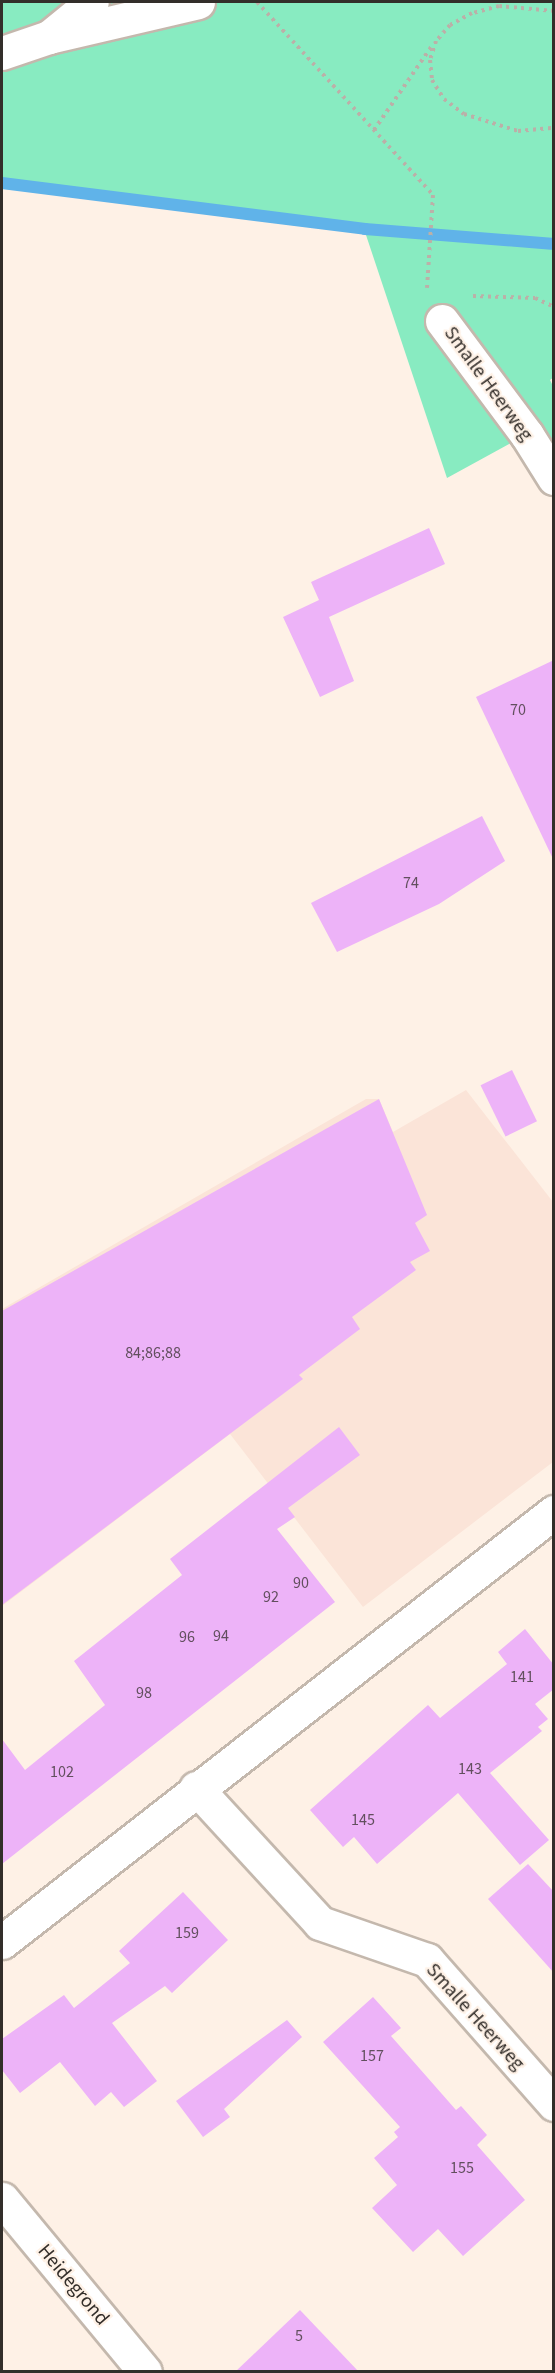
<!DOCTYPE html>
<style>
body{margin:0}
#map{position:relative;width:555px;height:2373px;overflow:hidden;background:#fef1e6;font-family:"Source Sans 3",sans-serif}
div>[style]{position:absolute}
.industrial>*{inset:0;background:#fbe4d8}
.green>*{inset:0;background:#88ebc1}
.stream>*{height:12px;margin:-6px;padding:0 6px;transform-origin:6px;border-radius:6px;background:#60b3e9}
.building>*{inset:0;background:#edb3f8;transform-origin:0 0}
.path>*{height:4px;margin-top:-2px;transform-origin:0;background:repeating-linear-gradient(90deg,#bbb0a8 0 3px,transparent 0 7.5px)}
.roads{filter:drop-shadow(2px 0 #c4b8ad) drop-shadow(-2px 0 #c4b8ad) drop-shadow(0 2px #c4b8ad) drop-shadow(0 -2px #c4b8ad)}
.minor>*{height:33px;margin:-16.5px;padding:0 16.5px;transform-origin:16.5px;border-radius:16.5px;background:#fff}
span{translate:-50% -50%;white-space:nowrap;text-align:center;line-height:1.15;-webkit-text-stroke:4.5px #fef1e6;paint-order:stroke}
.number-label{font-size:16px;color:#624f5e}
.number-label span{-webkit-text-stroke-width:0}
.street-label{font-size:20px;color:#332e2a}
.frame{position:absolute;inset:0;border:3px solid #332e2a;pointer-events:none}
</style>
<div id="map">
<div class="industrial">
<i style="clip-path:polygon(466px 1090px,553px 1202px,553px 1462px,363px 1607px,230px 1434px,2px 1606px,2px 1309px,366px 1099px,379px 1099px,393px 1132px)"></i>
</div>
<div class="green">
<i style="clip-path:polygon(2px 2px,553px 2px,554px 377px,550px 380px,553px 386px,553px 449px,540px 427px,447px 478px,364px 229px,2px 183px)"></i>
</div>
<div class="stream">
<i style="left:2px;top:183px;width:366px;rotate:7.2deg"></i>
<i style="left:365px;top:229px;width:190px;rotate:4.5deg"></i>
</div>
<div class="building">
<i style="clip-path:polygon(429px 528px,445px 564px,329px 617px,354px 681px,320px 697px,283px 617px,319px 600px,311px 582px)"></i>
<i style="clip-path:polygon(554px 660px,554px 861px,476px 697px)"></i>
<i style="clip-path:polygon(482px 816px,505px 861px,439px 904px,337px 952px,311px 903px)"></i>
<i style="left:512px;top:1070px;width:57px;height:35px;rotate:64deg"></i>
<i style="clip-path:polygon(379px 1099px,427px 1215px,415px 1223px,430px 1251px,410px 1262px,416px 1270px,352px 1317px,360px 1329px,299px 1375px,303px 1379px,2px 1605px,2px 1311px)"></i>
<i style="clip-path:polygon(339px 1427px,360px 1455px,288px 1508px,295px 1517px,277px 1529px,335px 1602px,2px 1864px,2px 1739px,25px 1770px,105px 1705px,74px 1661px,182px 1575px,170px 1559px)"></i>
<i style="clip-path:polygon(525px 1629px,554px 1665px,554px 1689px,535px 1704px,548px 1719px,538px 1727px,542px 1731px,490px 1773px,549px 1840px,520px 1865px,458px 1793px,377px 1864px,354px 1837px,343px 1847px,310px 1810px,428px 1705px,440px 1718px,507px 1664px,498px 1652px)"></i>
<i style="clip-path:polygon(528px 1864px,554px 1892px,554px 1973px,488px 1899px)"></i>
<i style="clip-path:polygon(183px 1892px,228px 1940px,172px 1993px,165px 1986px,112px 2023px,157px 2081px,124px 2107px,111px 2092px,95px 2106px,60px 2062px,20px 2093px,2px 2070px,2px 2039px,64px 1995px,74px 2008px,130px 1963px,119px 1951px)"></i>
<i style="clip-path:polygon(373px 1997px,401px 2028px,391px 2036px,456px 2110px,461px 2106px,487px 2135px,477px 2145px,525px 2200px,463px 2256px,438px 2229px,413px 2252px,372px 2208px,397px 2185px,374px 2158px,398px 2137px,394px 2132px,400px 2127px,323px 2042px)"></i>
<i style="clip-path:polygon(287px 2020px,302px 2037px,224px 2109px,230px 2117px,203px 2137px,176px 2101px)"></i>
<i style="clip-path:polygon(300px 2310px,359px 2372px,235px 2372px)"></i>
</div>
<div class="path">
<i style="left:257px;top:2px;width:261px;rotate:47.6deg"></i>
<i style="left:433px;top:195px;width:93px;rotate:93.7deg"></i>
<i style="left:554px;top:11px;width:55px;rotate:-174.8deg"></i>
<i style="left:499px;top:6px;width:28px;rotate:165deg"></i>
<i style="left:472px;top:13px;width:25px;rotate:151deg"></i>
<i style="left:450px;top:25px;width:21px;rotate:131deg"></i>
<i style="left:436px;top:41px;width:20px;rotate:108deg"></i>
<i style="left:430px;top:60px;width:20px;rotate:84deg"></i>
<i style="left:432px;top:80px;width:22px;rotate:58deg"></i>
<i style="left:444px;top:99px;width:25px;rotate:37deg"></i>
<i style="left:464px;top:114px;width:57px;rotate:17.5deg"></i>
<i style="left:518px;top:131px;width:36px;rotate:-5deg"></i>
<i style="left:374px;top:130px;width:104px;rotate:-55.5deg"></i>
<i style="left:473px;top:296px;width:62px;rotate:1.8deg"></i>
<i style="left:535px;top:298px;width:21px;rotate:25deg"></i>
</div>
<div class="roads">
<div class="minor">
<i style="left:49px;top:37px;width:153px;rotate:-13.2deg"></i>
<i style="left:2px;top:53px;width:50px;rotate:-18.8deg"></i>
<i style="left:49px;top:37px;width:55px;rotate:-39.1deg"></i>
<i style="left:442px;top:321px;width:142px;rotate:53.3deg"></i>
<i style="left:527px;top:435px;width:51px;rotate:57.9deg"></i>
<i style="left:196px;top:1788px;width:183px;rotate:47.4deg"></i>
<i style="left:320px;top:1923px;width:113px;rotate:19.1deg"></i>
<i style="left:427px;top:1960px;width:192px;rotate:48.6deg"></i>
<i style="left:2px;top:1942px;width:700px;rotate:-37.92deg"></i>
<i style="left:2px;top:2199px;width:224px;rotate:50.4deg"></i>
</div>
</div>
<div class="number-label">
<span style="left:518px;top:710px">70</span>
<span style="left:411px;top:883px">74</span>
<span style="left:153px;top:1353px">84;86;88</span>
<span style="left:301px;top:1583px">90</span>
<span style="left:271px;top:1597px">92</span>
<span style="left:221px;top:1636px">94</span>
<span style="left:187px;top:1637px">96</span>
<span style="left:522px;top:1677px">141</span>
<span style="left:144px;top:1693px">98</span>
<span style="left:470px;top:1769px">143</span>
<span style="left:62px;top:1772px">102</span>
<span style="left:363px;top:1820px">145</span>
<span style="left:187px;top:1933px">159</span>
<span style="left:372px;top:2056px">157</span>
<span style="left:462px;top:2168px">155</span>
<span style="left:299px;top:2336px">5</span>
</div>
<div class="street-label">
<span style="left:488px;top:384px;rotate:54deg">Smalle Heerweg</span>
<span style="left:475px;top:2017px;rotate:48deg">Smalle Heerweg</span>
<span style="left:73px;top:2285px;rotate:50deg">Heidegrond</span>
</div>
<div class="frame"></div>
</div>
